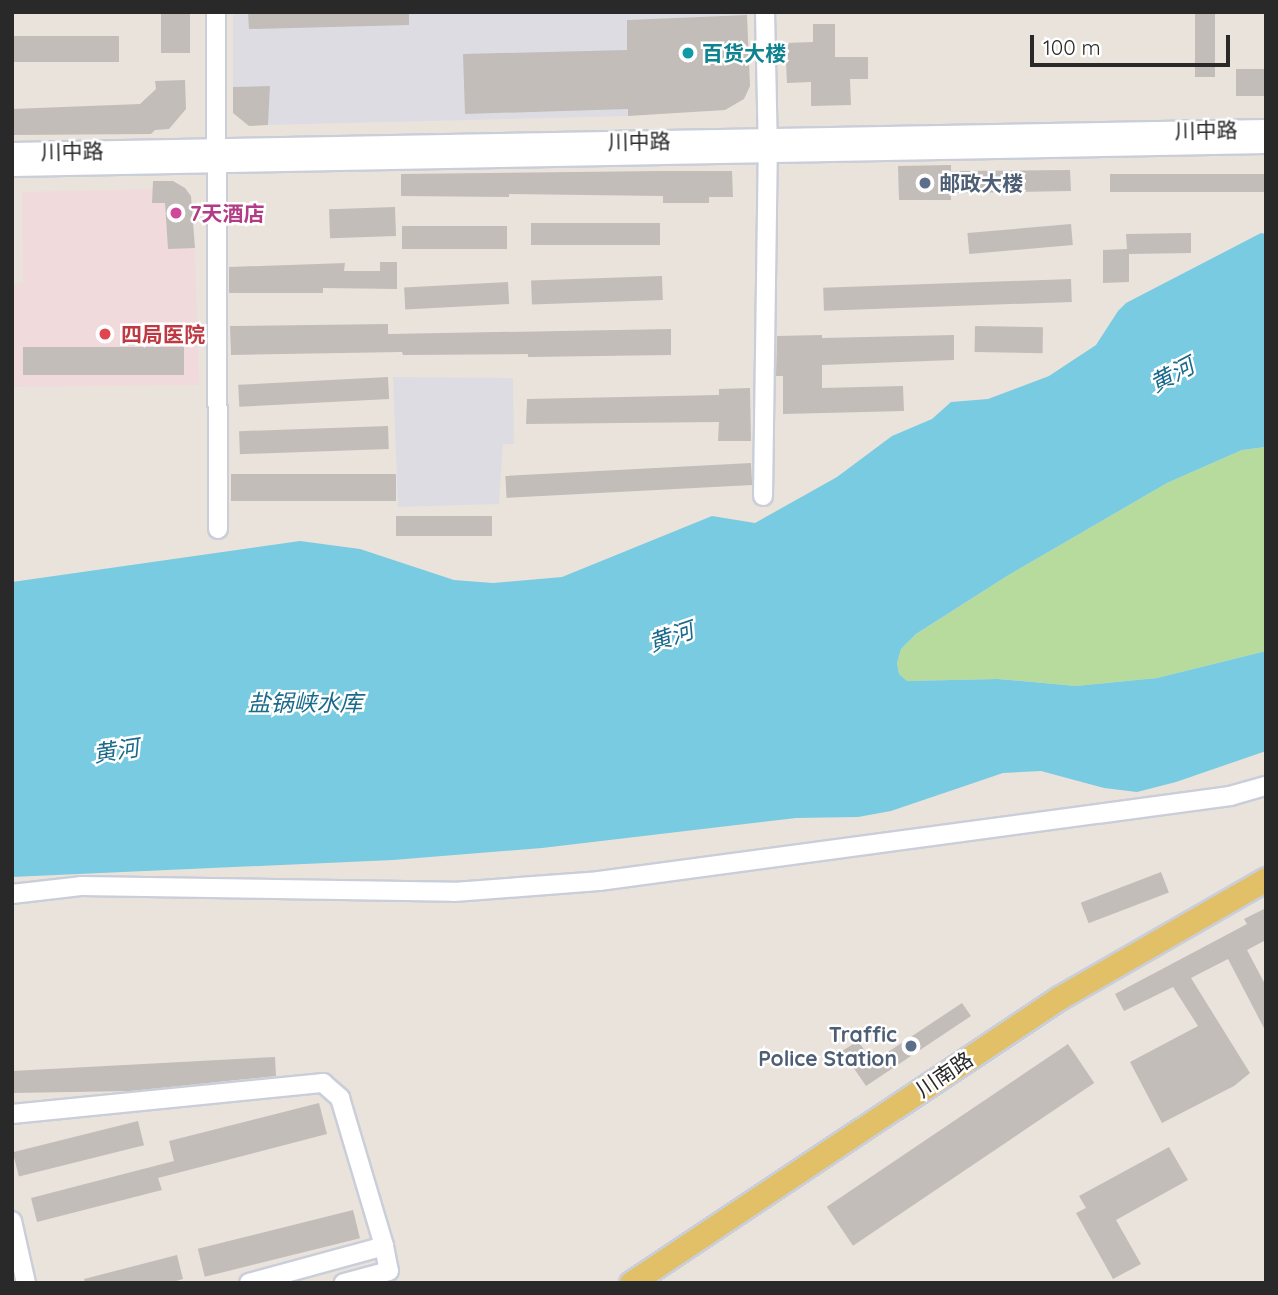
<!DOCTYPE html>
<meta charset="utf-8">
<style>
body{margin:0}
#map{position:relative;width:1278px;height:1295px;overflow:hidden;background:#eae3dc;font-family:Quicksand,"Noto Sans SC",sans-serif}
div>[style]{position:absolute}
.industrial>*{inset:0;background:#dedce3}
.medical>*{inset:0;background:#f0dadc}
.green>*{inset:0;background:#b6db9d}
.water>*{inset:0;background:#79cbe2}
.building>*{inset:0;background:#c2bdb9;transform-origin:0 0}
.roads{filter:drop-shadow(2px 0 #caced9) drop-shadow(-2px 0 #caced9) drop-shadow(0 2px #caced9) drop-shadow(0 -2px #caced9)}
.minor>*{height:18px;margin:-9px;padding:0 9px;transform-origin:9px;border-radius:9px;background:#fff}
.major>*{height:23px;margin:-11.5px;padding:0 11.5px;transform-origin:11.5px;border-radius:11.5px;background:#e2c068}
.dots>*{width:19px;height:19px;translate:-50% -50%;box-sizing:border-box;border:4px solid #fff;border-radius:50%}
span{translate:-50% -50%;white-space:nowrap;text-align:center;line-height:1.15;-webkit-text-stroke:5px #fff;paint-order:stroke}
.culture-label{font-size:21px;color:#0d838f;font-weight:700}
.left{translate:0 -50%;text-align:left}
.street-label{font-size:21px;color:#292929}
.service-label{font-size:21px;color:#4e5e75;font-weight:700}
.right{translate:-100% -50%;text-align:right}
.hotel-label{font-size:21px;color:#b23c85;font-weight:700}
.health-label{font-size:21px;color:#be3a42;font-weight:700}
.water-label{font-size:23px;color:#1a6a8c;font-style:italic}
.frame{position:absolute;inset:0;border:14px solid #292929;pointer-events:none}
.scale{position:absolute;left:1030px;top:35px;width:200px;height:32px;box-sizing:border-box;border:4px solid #292929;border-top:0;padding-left:9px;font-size:21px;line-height:24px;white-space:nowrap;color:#292929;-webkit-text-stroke:5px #fff;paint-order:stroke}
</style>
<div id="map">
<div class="industrial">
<i style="clip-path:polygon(233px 12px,747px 12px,747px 15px,627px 20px,628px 116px,268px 125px,270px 87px,233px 87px)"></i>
<i style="clip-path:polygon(393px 377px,513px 378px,514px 444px,503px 444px,499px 504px,398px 507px)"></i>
</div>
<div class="medical">
<i style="clip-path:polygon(153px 189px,152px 203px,165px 203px,168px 249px,195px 248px,199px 385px,14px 387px,12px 284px,23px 283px,22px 192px)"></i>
</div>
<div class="green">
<i style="clip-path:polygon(1266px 447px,1266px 651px,1157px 678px,1076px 686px,998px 679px,907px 681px,899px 674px,897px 663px,901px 649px,916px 634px,1007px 576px,1167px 483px,1242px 450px)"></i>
</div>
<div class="water">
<i style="clip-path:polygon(1261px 233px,1266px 234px,1266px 447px,1242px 450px,1167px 483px,1007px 576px,916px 634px,901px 649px,897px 663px,899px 674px,907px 681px,998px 679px,1076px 686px,1157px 678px,1266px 651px,1266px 751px,1176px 782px,1137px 792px,1104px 788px,1041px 771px,1003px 773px,891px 811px,858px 817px,796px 818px,542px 848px,393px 860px,12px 877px,12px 582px,300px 541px,360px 549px,454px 580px,493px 583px,562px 577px,712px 516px,755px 523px,837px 477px,892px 436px,932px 419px,951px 402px,988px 399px,1049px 376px,1096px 345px,1118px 311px,1126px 303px)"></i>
</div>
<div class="building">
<i style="left:161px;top:12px;width:29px;height:41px"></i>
<i style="clip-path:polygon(248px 12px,409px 12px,409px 25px,249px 29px)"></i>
<i style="left:1195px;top:12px;width:20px;height:65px"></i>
<i style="clip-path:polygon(747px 15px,750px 86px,744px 99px,725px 110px,628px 116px,628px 109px,465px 114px,463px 54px,627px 50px,627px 20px)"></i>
<i style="clip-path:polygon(813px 24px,835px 24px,835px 57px,868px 57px,868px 79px,850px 79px,851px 105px,811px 106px,811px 82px,787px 83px,785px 43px,813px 42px)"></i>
<i style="left:119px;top:36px;width:26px;height:107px;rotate:90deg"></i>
<i style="left:1266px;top:69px;width:27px;height:30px;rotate:90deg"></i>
<i style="clip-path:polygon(185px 80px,186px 109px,169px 129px,155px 130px,151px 134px,12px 135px,12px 109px,140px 104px,156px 89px,155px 81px)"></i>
<i style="clip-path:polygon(270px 86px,268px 125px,249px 126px,233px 113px,233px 87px)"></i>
<i style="clip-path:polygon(951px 165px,951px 171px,1070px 170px,1071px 191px,951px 193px,951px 200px,899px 200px,898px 166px)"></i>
<i style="clip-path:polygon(662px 171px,732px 171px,733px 197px,709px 197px,709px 203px,663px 203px,663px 196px,509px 194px,509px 197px,401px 196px,401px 174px)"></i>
<i style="left:1266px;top:174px;width:18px;height:156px;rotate:90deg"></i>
<i style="clip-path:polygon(153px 181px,173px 181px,185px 188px,191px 196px,195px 248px,168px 249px,165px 203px,152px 203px)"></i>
<i style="left:395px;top:207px;width:29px;height:66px;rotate:88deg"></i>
<i style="left:660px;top:223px;width:22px;height:129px;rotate:90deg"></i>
<i style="left:1071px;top:224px;width:21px;height:104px;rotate:85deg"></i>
<i style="left:507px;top:226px;width:23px;height:105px;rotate:90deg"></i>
<i style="clip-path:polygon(1191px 233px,1191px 253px,1129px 254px,1129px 282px,1103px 283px,1103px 250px,1127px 249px,1126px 234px)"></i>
<i style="clip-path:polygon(380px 262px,397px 262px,397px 289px,323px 288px,323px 293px,229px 293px,229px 267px,345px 263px,344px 271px,380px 271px)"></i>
<i style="left:662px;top:276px;width:24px;height:131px;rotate:88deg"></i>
<i style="left:1071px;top:279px;width:23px;height:248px;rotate:88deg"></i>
<i style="left:508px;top:282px;width:22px;height:104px;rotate:87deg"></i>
<i style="clip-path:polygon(388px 324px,388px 334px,671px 329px,671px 355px,528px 357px,528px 354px,403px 355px,402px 352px,231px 355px,230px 326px)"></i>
<i style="left:975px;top:326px;width:68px;height:26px;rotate:1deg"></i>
<i style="clip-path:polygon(822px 335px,822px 338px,954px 335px,954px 360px,822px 365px,822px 388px,903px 386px,904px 411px,783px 414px,783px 376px,776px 376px,777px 336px)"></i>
<i style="left:184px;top:347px;width:28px;height:161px;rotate:90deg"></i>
<i style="left:388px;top:377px;width:22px;height:150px;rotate:87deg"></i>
<i style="clip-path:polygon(750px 388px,751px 441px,718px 441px,719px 422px,526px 424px,527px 399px,719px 395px,719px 389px)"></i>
<i style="left:388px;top:426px;width:23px;height:149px;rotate:88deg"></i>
<i style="left:751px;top:463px;width:22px;height:246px;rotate:87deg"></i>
<i style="left:396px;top:474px;width:27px;height:165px;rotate:90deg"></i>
<i style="left:396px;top:516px;width:96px;height:20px"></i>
<i style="left:1161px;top:872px;width:22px;height:86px;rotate:69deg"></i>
<i style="clip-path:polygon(1266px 908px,1266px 940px,1247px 950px,1266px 986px,1266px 1032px,1228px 959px,1191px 978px,1250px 1073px,1234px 1086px,1162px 1123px,1130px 1062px,1198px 1026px,1173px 987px,1124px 1011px,1115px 994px,1247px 924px,1244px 919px)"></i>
<i style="clip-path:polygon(962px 1003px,971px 1016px,866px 1086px,842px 1051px,858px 1041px,873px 1062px)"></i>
<i style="left:1068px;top:1044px;width:47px;height:291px;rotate:56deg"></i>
<i style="clip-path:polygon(275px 1057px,276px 1076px,130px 1091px,12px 1093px,12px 1071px)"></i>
<i style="clip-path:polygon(319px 1103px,327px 1134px,158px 1178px,162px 1190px,37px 1222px,31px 1198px,174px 1161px,169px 1141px)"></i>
<i style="left:138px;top:1121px;width:25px;height:129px;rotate:76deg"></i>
<i style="clip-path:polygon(1169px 1147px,1188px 1180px,1116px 1220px,1141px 1264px,1113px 1279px,1076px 1213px,1086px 1208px,1079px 1196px)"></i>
<i style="left:353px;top:1210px;width:29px;height:160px;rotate:76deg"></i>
<i style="clip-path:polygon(177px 1255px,183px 1279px,169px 1283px,85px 1283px,84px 1279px)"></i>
</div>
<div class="roads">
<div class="minor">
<i style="left:216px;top:12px;width:517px;rotate:89.78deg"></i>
<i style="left:12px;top:152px;width:1254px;rotate:-1.05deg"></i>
<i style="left:12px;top:167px;width:1254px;rotate:-1.05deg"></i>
<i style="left:763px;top:496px;width:342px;rotate:-89.2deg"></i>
<i style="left:768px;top:154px;width:142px;rotate:-91.2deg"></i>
<i style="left:12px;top:894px;width:69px;rotate:-6.6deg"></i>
<i style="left:81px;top:886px;width:373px;rotate:0.9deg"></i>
<i style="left:454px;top:892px;width:145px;rotate:-4.3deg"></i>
<i style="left:599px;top:881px;width:637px;rotate:-7.67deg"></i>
<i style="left:1230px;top:796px;width:37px;rotate:-16deg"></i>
<i style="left:12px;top:1114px;width:313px;rotate:-5.7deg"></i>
<i style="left:323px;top:1083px;width:23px;rotate:41deg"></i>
<i style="left:340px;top:1098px;width:154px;rotate:73.4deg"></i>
<i style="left:384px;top:1246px;width:25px;rotate:79deg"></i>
<i style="left:389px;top:1271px;width:47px;rotate:165.1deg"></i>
<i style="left:12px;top:1221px;width:64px;rotate:77.3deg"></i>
<i style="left:249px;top:1283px;width:140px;rotate:-15.3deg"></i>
</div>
<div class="major">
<i style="left:631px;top:1283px;width:514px;rotate:-33.66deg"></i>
<i style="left:1059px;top:998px;width:239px;rotate:-29.9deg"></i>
</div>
</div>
<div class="dots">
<i style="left:688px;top:53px;background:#0f9aa8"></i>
<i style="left:925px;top:183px;background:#5c6f8a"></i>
<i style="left:176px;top:213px;background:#d1479c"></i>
<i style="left:105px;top:334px;background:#e0444e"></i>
<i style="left:911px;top:1046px;background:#5c6f8a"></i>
</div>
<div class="culture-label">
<span class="left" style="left:702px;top:53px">百货大楼</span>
</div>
<div class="street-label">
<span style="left:1206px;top:130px;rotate:-1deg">川中路</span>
<span style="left:639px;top:141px;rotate:-1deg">川中路</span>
<span style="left:72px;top:151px;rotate:-1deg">川中路</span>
<span style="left:944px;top:1074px;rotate:-34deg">川南路</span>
</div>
<div class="service-label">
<span class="left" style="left:939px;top:183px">邮政大楼</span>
<span class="right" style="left:897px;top:1046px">Traffic<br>Police Station</span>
</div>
<div class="hotel-label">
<span class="left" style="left:190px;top:213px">7天酒店</span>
</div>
<div class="health-label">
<span class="left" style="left:121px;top:334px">四局医院</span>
</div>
<div class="water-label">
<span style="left:1172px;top:375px;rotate:-28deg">黄河</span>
<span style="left:671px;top:637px;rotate:-19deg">黄河</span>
<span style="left:305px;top:703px">盐锅峡水库</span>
<span style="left:116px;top:751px;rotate:-9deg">黄河</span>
</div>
<div class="frame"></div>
<div class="scale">100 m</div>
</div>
